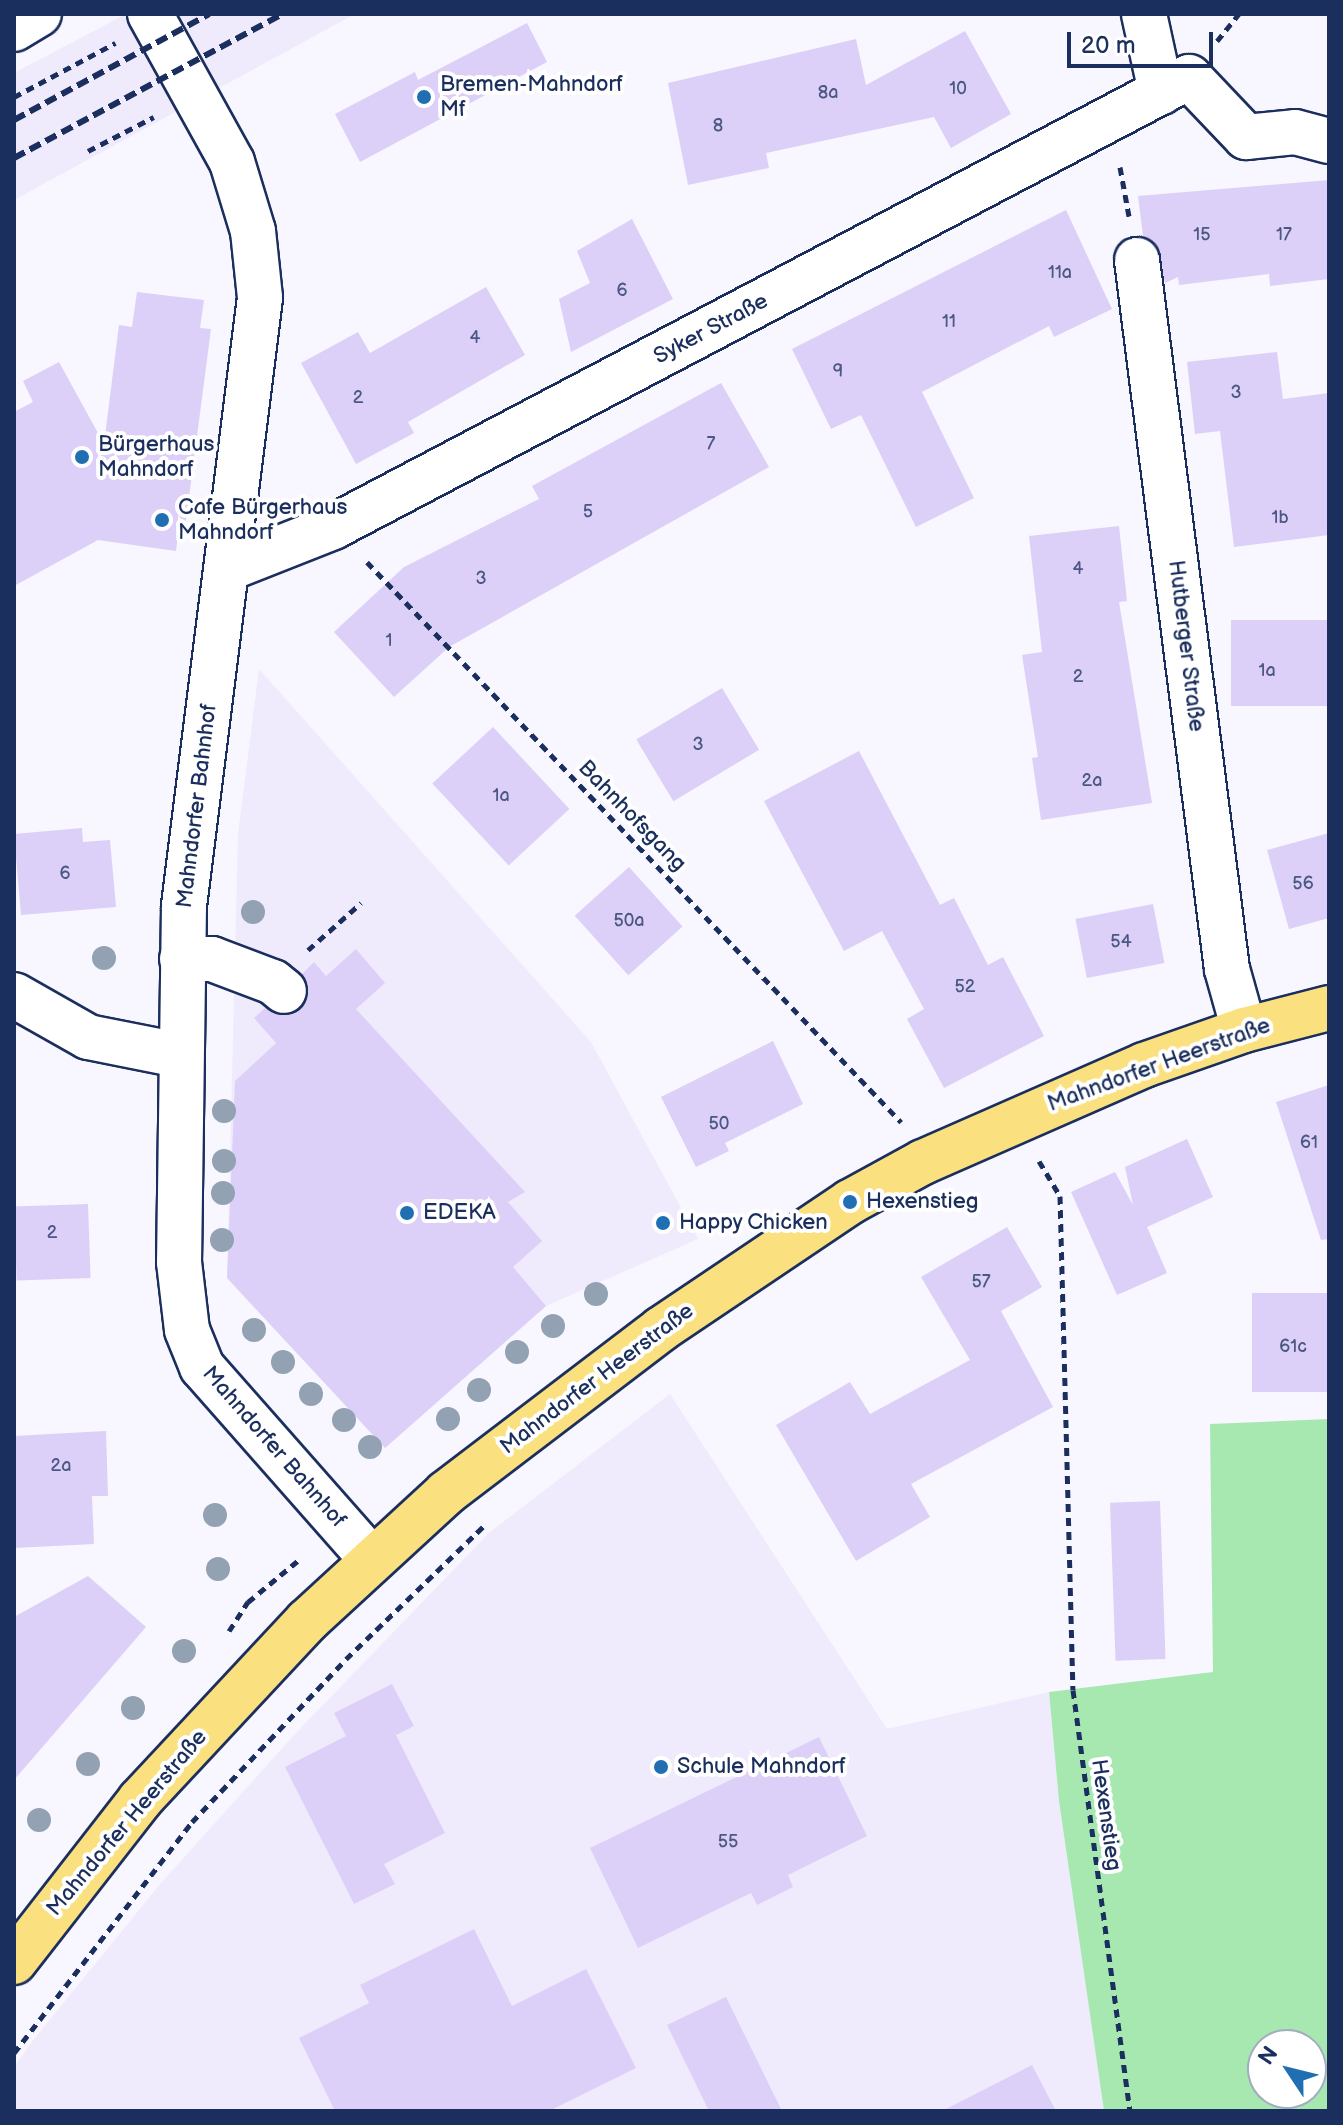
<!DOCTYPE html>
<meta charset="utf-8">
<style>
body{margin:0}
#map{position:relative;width:1343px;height:2125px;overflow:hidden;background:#f8f6fe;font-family:"Balsamiq Sans",sans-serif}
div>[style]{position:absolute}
.built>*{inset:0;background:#f0ebfc}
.green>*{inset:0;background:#a7e8b1}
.building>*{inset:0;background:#dcd0f8;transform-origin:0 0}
.path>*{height:5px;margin-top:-2.5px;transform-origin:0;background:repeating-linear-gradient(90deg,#1b2f5e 0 8px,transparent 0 14px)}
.roads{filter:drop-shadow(2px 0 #1b2f5e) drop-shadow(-2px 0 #1b2f5e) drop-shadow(0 2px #1b2f5e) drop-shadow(0 -2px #1b2f5e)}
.minor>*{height:44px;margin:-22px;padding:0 22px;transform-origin:22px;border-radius:22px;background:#fff}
.major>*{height:44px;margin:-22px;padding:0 22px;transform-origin:22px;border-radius:22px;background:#fbe080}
.rail>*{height:6px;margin-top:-3px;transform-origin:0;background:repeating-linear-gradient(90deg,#1b2f5e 0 12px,transparent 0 18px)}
.trees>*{width:24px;height:24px;margin:-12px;border-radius:50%;background:#92a2b2}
.dots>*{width:22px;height:22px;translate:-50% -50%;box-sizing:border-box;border:4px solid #fff;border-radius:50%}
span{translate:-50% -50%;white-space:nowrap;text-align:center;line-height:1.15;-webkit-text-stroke:8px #fff;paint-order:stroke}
.number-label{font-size:18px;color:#4b5784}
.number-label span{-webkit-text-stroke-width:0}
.poi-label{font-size:22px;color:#1b2f5e}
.left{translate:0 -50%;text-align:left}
.street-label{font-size:22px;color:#1b2f5e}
.frame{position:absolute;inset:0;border:16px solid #1b2f5e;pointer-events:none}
.north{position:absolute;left:1247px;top:2029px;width:80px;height:80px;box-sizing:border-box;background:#fff;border:2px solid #a4acbf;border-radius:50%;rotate:305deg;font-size:22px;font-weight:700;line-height:32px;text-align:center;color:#1b2f5e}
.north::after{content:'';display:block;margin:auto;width:28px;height:36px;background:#1f6fb2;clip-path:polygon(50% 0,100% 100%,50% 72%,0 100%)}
.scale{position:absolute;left:1067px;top:32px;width:146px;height:36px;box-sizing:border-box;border:4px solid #1b2f5e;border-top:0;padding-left:10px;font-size:24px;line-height:28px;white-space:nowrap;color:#1b2f5e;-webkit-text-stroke:6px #fff;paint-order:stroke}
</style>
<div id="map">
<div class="built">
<i style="clip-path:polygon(126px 14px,355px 14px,14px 200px,14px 73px)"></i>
<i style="clip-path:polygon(259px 669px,591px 1042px,698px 1239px,546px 1306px,385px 1448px,227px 1278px,238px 834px)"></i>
<i style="clip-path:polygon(670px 1394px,887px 1729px,1049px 1692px,1059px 1801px,1104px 2111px,14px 2111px,14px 2067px,34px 2039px,161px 1883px,295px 1734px,490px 1532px)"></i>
</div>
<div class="green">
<i style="clip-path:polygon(evenodd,1329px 1419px,1329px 2111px,1104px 2111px,1059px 1801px,1049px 1692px,1213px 1672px,1210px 1424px,1329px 1419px,1263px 2045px,1311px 2045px,1311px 2093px,1263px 2093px,1263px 2045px)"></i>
</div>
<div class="building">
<i style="clip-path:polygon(527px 23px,547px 62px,360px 162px,335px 114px,415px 72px,418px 80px)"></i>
<i style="clip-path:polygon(965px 31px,1011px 114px,951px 148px,934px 117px,766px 153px,769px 168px,688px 185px,668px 83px,856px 39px,866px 85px)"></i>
<i style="clip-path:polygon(1329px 180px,1329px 279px,1270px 286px,1269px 274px,1179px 285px,1178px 277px,1165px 283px,1157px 246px,1143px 236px,1138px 196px)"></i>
<i style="clip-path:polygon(1066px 210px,1112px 309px,1054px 337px,1049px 326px,922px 392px,974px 498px,916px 527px,861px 415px,831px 429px,792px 349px)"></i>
<i style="clip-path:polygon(632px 219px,673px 299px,571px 352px,559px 299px,590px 283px,577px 251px)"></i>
<i style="clip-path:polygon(486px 287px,525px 355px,408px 422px,414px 433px,356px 464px,301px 363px,358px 332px,370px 353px)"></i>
<i style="clip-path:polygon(137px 292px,204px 300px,200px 328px,211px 329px,185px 528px,179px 527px,176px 551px,98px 540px,14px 586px,14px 412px,33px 402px,23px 381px,59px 362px,104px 444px,119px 325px,132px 327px)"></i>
<i style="clip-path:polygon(1277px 352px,1283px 399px,1329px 393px,1329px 535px,1234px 547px,1220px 431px,1195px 434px,1187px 362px)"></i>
<i style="clip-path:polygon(721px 383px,769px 467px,449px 647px,394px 697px,334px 632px,404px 567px,539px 499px,532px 486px)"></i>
<i style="clip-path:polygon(1119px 526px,1127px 601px,1119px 602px,1152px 803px,1041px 820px,1032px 758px,1038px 757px,1022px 655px,1042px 652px,1029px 536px)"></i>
<i style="left:1329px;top:620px;width:86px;height:98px;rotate:90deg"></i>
<i style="left:722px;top:688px;width:72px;height:100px;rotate:59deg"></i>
<i style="left:493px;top:727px;width:112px;height:83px;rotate:47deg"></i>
<i style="clip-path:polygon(859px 751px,940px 905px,954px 898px,988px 965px,1003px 957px,1044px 1036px,944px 1088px,907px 1019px,924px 1009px,882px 931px,844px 951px,764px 801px)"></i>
<i style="clip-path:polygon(82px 828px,83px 842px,110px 840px,116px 907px,21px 915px,14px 834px)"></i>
<i style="clip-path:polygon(1329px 833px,1329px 918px,1289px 929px,1267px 850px)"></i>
<i style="left:629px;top:867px;width:80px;height:73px;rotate:48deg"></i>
<i style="left:1153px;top:904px;width:60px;height:79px;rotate:79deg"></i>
<i style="clip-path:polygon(356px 949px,385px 983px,356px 1009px,525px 1192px,508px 1202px,542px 1241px,513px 1267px,546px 1306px,385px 1448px,227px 1278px,235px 1081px,276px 1043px,254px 1018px,265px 1008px,279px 1015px,294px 1014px,308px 996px,302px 974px,314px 962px,326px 976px)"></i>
<i style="clip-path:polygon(773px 1041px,803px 1104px,725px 1143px,729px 1151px,696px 1167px,661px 1097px)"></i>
<i style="clip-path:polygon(1329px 1085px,1329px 1239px,1321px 1240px,1276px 1102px)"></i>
<i style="clip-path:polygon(1187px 1139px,1213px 1197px,1147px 1227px,1167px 1273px,1117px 1295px,1071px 1192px,1115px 1172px,1133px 1205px,1125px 1167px)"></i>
<i style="left:88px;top:1204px;width:74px;height:74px;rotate:88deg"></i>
<i style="clip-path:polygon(1007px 1227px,1042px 1287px,1001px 1311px,1053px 1407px,911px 1484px,930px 1517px,856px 1561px,776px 1425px,850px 1382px,870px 1414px,970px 1360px,921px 1277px)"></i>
<i style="left:1329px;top:1293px;width:99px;height:77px;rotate:90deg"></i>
<i style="clip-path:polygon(106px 1431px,108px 1496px,92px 1496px,94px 1544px,14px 1548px,14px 1436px)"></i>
<i style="left:1160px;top:1501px;width:158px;height:50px;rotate:88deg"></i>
<i style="clip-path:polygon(88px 1576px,146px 1627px,14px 1780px,14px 1617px)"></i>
<i style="clip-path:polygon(392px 1684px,414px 1726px,396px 1735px,445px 1833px,384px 1864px,395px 1884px,354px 1904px,285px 1767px,346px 1736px,334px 1713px)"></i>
<i style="clip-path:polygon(819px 1737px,867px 1836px,788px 1875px,793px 1887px,757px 1905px,751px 1893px,638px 1948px,590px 1848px)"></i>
<i style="clip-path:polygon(474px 1929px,512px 2006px,586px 1969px,636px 2068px,549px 2111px,335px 2111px,299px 2038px,369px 2003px,360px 1985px)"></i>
<i style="clip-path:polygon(726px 1997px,782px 2111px,709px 2111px,667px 2025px)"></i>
<i style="clip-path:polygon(1032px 2065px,1056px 2111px,942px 2111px)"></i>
</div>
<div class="path">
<i style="left:1217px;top:41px;width:35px;rotate:-51deg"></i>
<i style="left:14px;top:97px;width:115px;rotate:-28.1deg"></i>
<i style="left:88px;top:151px;width:74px;rotate:-27.3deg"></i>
<i style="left:1120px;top:167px;width:50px;rotate:79.6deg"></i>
<i style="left:367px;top:562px;width:774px;rotate:46.36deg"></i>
<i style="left:308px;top:950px;width:71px;rotate:-41.6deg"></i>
<i style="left:1039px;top:1161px;width:41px;rotate:59deg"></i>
<i style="left:1060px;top:1196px;width:494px;rotate:88.5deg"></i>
<i style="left:1073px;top:1690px;width:425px;rotate:82.3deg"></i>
<i style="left:229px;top:1631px;width:35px;rotate:-57deg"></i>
<i style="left:248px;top:1602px;width:67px;rotate:-39.6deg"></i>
<i style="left:14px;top:2053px;width:292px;rotate:-52.4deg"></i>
<i style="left:192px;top:1822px;width:224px;rotate:-46.6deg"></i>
<i style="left:346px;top:1659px;width:193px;rotate:-44deg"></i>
</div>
<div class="roads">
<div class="minor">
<i style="left:150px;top:14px;width:169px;rotate:61deg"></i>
<i style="left:232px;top:162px;width:72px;rotate:73.1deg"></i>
<i style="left:253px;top:231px;width:67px;rotate:84deg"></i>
<i style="left:260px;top:298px;width:613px;rotate:97.13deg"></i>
<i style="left:184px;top:906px;width:356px;rotate:90.8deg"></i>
<i style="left:179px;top:1262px;width:68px;rotate:83.3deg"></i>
<i style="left:187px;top:1330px;width:40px;rotate:68deg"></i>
<i style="left:202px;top:1367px;width:256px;rotate:48.6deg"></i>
<i style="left:1144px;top:14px;width:80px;rotate:77.7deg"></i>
<i style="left:14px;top:29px;width:29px;rotate:-31deg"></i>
<i style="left:1137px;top:260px;width:715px;rotate:82.77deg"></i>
<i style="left:1227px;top:969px;width:63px;rotate:74.4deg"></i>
<i style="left:227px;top:569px;width:114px;rotate:-21.6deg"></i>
<i style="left:333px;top:527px;width:967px;rotate:-27.73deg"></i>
<i style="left:1189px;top:77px;width:83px;rotate:46.5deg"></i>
<i style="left:1246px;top:137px;width:49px;rotate:-5.8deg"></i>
<i style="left:1295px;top:132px;width:35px;rotate:15deg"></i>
<i style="left:182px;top:959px;width:30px"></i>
<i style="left:212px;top:959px;width:65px;rotate:20.7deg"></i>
<i style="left:273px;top:982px;width:14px;rotate:39deg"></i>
<i style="left:14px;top:995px;width:85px;rotate:29.6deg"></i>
<i style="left:88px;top:1037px;width:93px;rotate:11.2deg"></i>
</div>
<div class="major">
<i style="left:14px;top:1962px;width:205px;rotate:-52.1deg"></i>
<i style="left:140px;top:1800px;width:245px;rotate:-47deg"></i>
<i style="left:307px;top:1621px;width:189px;rotate:-42.6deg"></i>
<i style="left:446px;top:1493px;width:270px;rotate:-37.3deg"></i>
<i style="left:661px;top:1329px;width:228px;rotate:-33.9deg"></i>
<i style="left:850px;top:1202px;width:83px;rotate:-28.7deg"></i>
<i style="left:923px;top:1162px;width:241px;rotate:-23.7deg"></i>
<i style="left:1144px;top:1065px;width:106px;rotate:-19.3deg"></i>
<i style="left:1244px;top:1030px;width:88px;rotate:-14.5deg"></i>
</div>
</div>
<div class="rail">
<i style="left:14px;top:120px;width:222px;rotate:-28.5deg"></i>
<i style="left:14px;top:158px;width:305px;rotate:-28.2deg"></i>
</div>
<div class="trees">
<i style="left:253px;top:912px"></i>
<i style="left:104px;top:958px"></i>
<i style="left:224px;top:1111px"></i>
<i style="left:224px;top:1161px"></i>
<i style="left:223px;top:1193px"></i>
<i style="left:222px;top:1240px"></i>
<i style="left:596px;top:1294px"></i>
<i style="left:553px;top:1326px"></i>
<i style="left:254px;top:1330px"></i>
<i style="left:517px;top:1352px"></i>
<i style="left:283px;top:1362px"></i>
<i style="left:479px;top:1390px"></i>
<i style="left:311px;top:1394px"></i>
<i style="left:448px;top:1419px"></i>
<i style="left:344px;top:1420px"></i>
<i style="left:370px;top:1447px"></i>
<i style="left:215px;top:1515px"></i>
<i style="left:218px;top:1569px"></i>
<i style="left:184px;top:1651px"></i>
<i style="left:133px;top:1708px"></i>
<i style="left:88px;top:1764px"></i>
<i style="left:39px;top:1820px"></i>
</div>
<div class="dots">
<i style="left:424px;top:97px;background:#1f6fb2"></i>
<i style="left:82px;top:457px;background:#1f6fb2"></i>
<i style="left:162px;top:520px;background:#1f6fb2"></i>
<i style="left:850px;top:1202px;background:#1f6fb2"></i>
<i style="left:407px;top:1213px;background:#1f6fb2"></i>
<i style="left:663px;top:1223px;background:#1f6fb2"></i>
<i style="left:661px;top:1767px;background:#1f6fb2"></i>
</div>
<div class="number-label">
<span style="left:958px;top:89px">10</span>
<span style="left:828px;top:93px">8a</span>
<span style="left:718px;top:126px">8</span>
<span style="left:1202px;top:235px">15</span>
<span style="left:1284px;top:235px">17</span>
<span style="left:1060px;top:273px">11a</span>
<span style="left:622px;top:291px">6</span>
<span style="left:949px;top:322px">11</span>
<span style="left:475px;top:338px">4</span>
<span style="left:838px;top:372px">9</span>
<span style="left:1236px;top:393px">3</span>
<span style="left:358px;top:398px">2</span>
<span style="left:711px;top:444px">7</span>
<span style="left:588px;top:512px">5</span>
<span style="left:1280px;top:518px">1b</span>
<span style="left:1078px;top:569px">4</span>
<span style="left:481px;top:579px">3</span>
<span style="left:389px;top:641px">1</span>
<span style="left:1267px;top:671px">1a</span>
<span style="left:1078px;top:677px">2</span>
<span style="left:698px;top:745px">3</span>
<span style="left:1092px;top:781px">2a</span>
<span style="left:501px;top:796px">1a</span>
<span style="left:65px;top:874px">6</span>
<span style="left:1303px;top:884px">56</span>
<span style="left:629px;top:921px">50a</span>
<span style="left:1121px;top:942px">54</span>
<span style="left:965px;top:987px">52</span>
<span style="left:719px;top:1124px">50</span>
<span style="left:1309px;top:1143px">61</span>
<span style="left:52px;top:1233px">2</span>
<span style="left:981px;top:1282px">57</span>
<span style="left:1293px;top:1347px">61c</span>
<span style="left:61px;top:1466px">2a</span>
<span style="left:728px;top:1842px">55</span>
</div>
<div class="poi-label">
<span class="left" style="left:440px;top:97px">Bremen-Mahndorf<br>Mf</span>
<span class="left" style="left:98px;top:457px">Bürgerhaus<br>Mahndorf</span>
<span class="left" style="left:178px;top:520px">Cafe Bürgerhaus<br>Mahndorf</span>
<span class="left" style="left:866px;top:1202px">Hexenstieg</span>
<span class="left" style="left:423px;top:1213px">EDEKA</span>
<span class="left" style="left:679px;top:1223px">Happy Chicken</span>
<span class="left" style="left:677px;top:1767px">Schule Mahndorf</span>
</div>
<div class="street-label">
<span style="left:711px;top:329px;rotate:-28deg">Syker Straße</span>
<span style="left:1186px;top:646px;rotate:83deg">Hutberger Straße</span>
<span style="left:197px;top:806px;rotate:-83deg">Mahndorfer Bahnhof</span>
<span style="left:632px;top:816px;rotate:46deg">Bahnhofsgang</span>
<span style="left:1159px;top:1065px;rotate:-20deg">Mahndorfer Heerstraße</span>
<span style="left:597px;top:1379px;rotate:-37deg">Mahndorfer Heerstraße</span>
<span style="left:274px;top:1447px;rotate:49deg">Mahndorfer Bahnhof</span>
<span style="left:1106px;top:1815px;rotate:82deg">Hexenstieg</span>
<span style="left:127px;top:1823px;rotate:-50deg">Mahndorfer Heerstraße</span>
</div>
<div class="frame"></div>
<div class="north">N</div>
<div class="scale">20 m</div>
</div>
